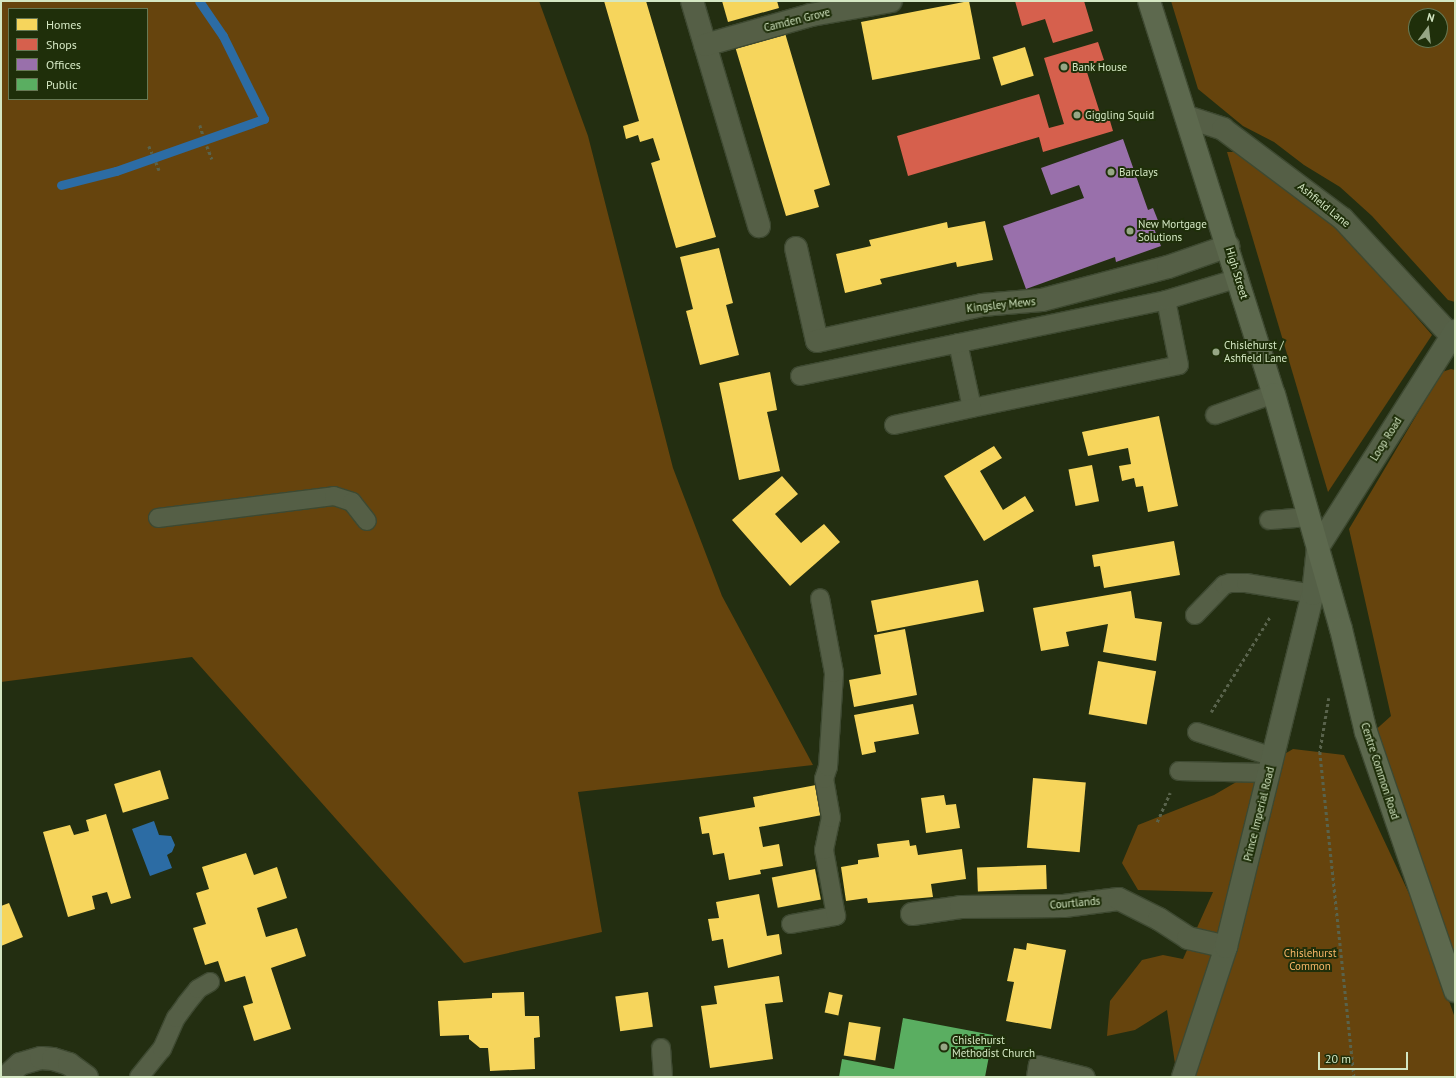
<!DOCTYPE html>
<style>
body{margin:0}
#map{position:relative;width:1456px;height:1078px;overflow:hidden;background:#232e11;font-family:"PT Sans",sans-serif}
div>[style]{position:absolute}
.green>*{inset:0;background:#66440d}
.water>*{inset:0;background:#2c6ca4}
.homes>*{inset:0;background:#f6d55c;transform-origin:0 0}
.shops>*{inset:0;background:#d6604d}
.offices>*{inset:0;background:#9970ab}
.public>*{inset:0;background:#5aae61}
.stream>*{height:9px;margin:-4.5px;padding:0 4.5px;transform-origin:4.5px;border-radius:4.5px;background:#2c6ca4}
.path>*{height:2.5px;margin-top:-1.25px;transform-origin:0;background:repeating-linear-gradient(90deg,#59634c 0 3px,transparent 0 6px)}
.roads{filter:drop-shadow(1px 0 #3e4931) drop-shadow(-1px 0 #3e4931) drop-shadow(0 1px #3e4931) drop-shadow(0 -1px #3e4931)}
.service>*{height:18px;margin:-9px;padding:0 9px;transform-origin:9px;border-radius:9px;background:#555f46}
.minor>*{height:22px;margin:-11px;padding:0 11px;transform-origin:11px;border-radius:11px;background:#555f46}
.tertiary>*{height:22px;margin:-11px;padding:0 11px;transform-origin:11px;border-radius:11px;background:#555f46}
.secondary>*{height:22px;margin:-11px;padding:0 11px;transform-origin:11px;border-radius:11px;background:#556047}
.primary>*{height:22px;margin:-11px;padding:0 11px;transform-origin:11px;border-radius:11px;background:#5d694e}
.dots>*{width:11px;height:11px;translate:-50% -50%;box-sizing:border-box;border:2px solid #1f2f0a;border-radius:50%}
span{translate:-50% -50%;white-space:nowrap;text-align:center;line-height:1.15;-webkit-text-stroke:4px #1f2f0a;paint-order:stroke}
.street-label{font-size:11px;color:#d4e7c3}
.poi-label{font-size:11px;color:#d4e7c3}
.left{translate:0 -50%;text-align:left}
.park-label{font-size:11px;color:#f7b668}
.frame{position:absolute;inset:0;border:2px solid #d4e7c3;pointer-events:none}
.legend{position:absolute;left:8px;top:8px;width:140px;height:92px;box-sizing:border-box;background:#1f2f0a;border:1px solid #677954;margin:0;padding:5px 7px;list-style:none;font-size:12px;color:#d4e7c3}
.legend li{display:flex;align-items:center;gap:8px;height:20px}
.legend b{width:20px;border:1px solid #677954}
.north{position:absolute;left:1408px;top:8px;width:40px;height:40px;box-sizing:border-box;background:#1f2f0a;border:1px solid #677954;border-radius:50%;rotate:15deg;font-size:11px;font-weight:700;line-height:16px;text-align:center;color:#d4e7c3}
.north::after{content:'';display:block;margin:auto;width:14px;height:18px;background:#96a685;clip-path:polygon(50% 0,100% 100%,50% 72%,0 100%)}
.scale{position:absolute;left:1318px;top:1052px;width:90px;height:18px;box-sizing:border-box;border:2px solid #d4e7c3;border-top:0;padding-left:5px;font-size:12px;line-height:14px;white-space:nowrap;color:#d4e7c3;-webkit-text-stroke:3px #1f2f0a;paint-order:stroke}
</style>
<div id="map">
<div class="green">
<i style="clip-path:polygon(evenodd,1px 1px,539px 1px,588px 136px,673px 468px,722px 596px,813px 765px,578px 792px,602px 932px,464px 963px,192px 657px,1px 682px,1px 1px,9px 9px,147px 9px,147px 99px,9px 99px,9px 9px)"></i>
<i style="clip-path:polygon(evenodd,1171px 1px,1455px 1px,1455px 302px,1448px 300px,1372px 216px,1340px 187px,1304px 165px,1274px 142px,1243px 126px,1198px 89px,1171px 1px,1416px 16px,1440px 16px,1440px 40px,1416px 40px,1416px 16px)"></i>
<i style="clip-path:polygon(1227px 152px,1236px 152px,1341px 230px,1432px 335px,1328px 492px)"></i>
<i style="clip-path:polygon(1451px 369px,1455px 370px,1455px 978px,1421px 921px,1455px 1018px,1455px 1077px,1177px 1077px,1167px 1010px,1135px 1030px,1107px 1036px,1110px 1001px,1142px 960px,1163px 955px,1183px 959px,1213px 892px,1138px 890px,1122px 863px,1138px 825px,1214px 795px,1293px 749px,1344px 755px,1420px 917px,1371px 734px,1391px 716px,1349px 529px,1442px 372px)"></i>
</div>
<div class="water">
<i style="clip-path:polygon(154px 821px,159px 835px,171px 836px,175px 845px,172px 852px,167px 855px,172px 868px,150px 876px,132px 829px)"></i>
</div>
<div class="homes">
<i style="clip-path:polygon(604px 1px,646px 1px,716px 237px,676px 248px,651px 163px,660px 160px,653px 138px,640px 142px,638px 135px,626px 139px,623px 126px,639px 121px)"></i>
<i style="clip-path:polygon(722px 1px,777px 1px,779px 8px,728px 22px)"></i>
<i style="left:969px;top:1px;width:59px;height:110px;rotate:79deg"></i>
<i style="clip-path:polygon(785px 33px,830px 185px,814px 190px,819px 207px,786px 216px,734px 43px)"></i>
<i style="left:1025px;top:47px;width:30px;height:34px;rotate:73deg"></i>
<i style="clip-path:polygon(985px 221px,993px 260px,957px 267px,956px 262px,880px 279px,882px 284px,845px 293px,836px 254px,871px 246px,869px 240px,947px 222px,948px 228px)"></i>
<i style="clip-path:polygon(719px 248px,733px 303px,726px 305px,739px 355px,700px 365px,686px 311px,693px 309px,680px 257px)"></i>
<i style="clip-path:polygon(770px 372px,777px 410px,767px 412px,780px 471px,739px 480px,719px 383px)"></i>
<i style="clip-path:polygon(1159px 416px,1178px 506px,1148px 512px,1143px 486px,1136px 487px,1134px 478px,1122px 481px,1119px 466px,1131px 464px,1128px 448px,1088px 456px,1082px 432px)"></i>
<i style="clip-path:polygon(994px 446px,1002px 458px,980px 471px,1003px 510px,1025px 496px,1034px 511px,984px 541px,944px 476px)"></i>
<i style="left:1092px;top:465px;width:37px;height:24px;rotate:79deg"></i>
<i style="clip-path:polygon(782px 476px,798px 494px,775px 514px,801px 543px,824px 524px,840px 542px,790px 586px,732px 520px)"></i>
<i style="clip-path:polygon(1174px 541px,1180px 575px,1104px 588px,1100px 566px,1094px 567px,1092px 555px)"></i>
<i style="left:978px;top:580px;width:32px;height:109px;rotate:79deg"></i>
<i style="clip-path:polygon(1131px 591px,1135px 618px,1162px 622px,1156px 661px,1103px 652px,1108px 624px,1066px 632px,1069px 646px,1041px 651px,1033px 608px)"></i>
<i style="clip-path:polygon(905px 629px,917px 695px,854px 707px,849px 680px,881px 674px,874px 635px)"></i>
<i style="left:1098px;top:661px;width:59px;height:54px;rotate:10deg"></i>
<i style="clip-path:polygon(913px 704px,919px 734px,874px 742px,876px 752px,862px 755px,854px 715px)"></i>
<i style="left:160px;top:770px;width:30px;height:48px;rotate:73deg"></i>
<i style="left:1033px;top:778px;width:53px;height:70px;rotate:5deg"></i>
<i style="clip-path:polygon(816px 785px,822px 815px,759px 827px,763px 847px,779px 844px,783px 866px,760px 870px,761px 874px,729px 880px,724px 853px,713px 855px,709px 833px,702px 834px,699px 817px,755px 807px,753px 797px)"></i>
<i style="clip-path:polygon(944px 795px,946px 805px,956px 804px,960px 828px,926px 833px,921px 798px)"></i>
<i style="clip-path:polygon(106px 814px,131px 898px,111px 904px,107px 892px,92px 896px,95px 909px,68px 917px,43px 832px,70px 825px,74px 835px,89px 831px,86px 820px)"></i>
<i style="clip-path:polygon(909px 840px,910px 846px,916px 845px,918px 855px,962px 849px,966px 879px,931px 884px,933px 897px,868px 903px,867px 898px,846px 901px,841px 867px,858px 864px,858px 860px,879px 857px,877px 844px)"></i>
<i style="clip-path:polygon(246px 853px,254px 875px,277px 867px,287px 898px,257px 908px,266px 937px,297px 928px,306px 956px,271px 968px,291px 1029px,254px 1041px,243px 1006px,253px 1003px,245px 976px,225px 982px,218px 961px,205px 965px,193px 928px,206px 924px,196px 893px,209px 889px,202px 867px)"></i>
<i style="left:1046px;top:865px;width:24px;height:69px;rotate:88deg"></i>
<i style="left:815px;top:869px;width:31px;height:44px;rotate:79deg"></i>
<i style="clip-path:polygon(759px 894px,767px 936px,779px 934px,782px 954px,728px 968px,723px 939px,712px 941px,708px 919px,719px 918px,716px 902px)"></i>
<i style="clip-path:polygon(9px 903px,23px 937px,1px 946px,1px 906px)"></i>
<i style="clip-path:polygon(1027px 943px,1066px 950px,1051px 1029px,1006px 1021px,1014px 982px,1007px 981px,1014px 948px,1026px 950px)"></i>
<i style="clip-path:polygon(779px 976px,783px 1002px,765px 1004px,773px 1059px,710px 1068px,701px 1006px,717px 1004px,714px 986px)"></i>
<i style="clip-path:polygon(524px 992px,525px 1016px,539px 1016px,540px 1037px,534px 1038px,535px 1069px,490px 1071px,488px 1048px,480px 1048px,469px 1039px,469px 1035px,440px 1036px,438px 1001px,492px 998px,492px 993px)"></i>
<i style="left:648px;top:992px;width:35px;height:33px;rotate:82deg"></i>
<i style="left:829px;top:992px;width:14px;height:21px;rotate:12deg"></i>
<i style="left:849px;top:1022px;width:32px;height:34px;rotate:9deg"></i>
</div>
<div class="shops">
<i style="clip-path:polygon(1015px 1px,1084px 1px,1093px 31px,1053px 43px,1045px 19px,1022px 26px)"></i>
<i style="clip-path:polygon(1098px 42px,1104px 60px,1085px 66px,1101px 116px,1108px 114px,1113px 131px,1043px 152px,1039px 137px,908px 176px,897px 136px,1039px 94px,1049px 128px,1064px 124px,1044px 58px)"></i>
</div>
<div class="offices">
<i style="clip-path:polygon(1123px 139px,1148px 210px,1153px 208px,1159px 223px,1153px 226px,1161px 246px,1116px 262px,1115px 257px,1026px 289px,1003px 226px,1084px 198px,1079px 185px,1051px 195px,1041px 168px)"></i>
</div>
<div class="public">
<i style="clip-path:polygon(903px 1018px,993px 1035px,985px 1077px,839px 1077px,842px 1059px,894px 1069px)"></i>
</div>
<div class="stream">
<i style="left:61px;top:185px;width:57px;rotate:-14.3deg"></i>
<i style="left:116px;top:171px;width:157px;rotate:-19.4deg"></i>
<i style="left:264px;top:119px;width:93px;rotate:-116.3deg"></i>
<i style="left:223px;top:36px;width:42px;rotate:-124.4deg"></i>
</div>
<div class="path">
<i style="left:200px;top:125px;width:10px;rotate:73deg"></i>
<i style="left:149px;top:146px;width:8px;rotate:67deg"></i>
<i style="left:207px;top:146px;width:14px;rotate:69deg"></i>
<i style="left:156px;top:162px;width:9px;rotate:69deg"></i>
<i style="left:1329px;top:698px;width:55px;rotate:99.5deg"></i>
<i style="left:1320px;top:752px;width:327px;rotate:84deg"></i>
<i style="left:1211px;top:712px;width:112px;rotate:-58.2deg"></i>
<i style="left:1157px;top:822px;width:32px;rotate:-66deg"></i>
</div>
<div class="roads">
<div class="service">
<i style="left:958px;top:343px;width:66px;rotate:77.8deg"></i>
<i style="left:972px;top:408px;width:211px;rotate:-11.7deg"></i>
<i style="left:1179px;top:365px;width:66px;rotate:-101.3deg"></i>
<i style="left:800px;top:376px;width:374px;rotate:-11.7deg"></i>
<i style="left:1166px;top:300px;width:76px;rotate:-16.8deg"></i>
<i style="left:1215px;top:415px;width:63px;rotate:-19.6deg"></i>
<i style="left:894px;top:425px;width:80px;rotate:-12.3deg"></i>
<i style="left:158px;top:518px;width:177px;rotate:-7.1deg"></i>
<i style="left:334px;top:496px;width:19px;rotate:18deg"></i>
<i style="left:352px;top:502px;width:24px;rotate:52deg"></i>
<i style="left:1269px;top:520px;width:41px;rotate:-4.2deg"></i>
<i style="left:1195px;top:615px;width:42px;rotate:-46deg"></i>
<i style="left:1224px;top:585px;width:6px;rotate:-18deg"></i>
<i style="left:1230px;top:583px;width:16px"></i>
<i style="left:1246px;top:583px;width:68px;rotate:9.3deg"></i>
<i style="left:1197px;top:732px;width:80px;rotate:18.2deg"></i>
<i style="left:1179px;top:771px;width:90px;rotate:1.3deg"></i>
<i style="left:791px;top:924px;width:46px;rotate:-10.1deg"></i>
<i style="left:836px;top:916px;width:67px;rotate:-100.3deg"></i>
<i style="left:824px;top:850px;width:33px;rotate:-78deg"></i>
<i style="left:831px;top:818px;width:40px;rotate:-100deg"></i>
<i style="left:824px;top:779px;width:13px;rotate:-72deg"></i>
<i style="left:828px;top:767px;width:94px;rotate:-86.3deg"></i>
<i style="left:834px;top:673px;width:76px;rotate:-100.6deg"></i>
<i style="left:661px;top:1048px;width:29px;rotate:86deg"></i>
<i style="left:139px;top:1077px;width:36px;rotate:-51deg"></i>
<i style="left:162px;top:1049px;width:34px;rotate:-66deg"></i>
<i style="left:176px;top:1018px;width:17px;rotate:-54deg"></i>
<i style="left:186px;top:1004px;width:19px;rotate:-51deg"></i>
<i style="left:198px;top:989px;width:14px;rotate:-30deg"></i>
<i style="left:1036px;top:1077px;width:12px;rotate:-81deg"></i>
<i style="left:1038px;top:1065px;width:49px;rotate:14deg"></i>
</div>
<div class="minor">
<i style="left:692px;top:1px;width:235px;rotate:73.4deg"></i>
<i style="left:705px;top:45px;width:110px;rotate:-15.8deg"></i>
<i style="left:811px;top:15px;width:81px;rotate:-9.9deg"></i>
<i style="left:796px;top:248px;width:95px;rotate:77.3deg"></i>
<i style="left:817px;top:341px;width:169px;rotate:-12.3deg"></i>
<i style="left:982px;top:305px;width:60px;rotate:-4.8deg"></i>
<i style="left:1042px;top:300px;width:130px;rotate:-14.7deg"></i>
<i style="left:1168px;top:267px;width:64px;rotate:-19.3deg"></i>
<i style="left:912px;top:914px;width:49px;rotate:-8.1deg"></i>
<i style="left:961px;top:907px;width:103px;rotate:-0.6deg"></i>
<i style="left:1064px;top:906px;width:55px;rotate:-7.3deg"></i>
<i style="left:1119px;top:899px;width:45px;rotate:26.6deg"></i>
<i style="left:1159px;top:919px;width:35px;rotate:33deg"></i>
<i style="left:1188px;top:938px;width:39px;rotate:13deg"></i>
<i style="left:6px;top:1077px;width:19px;rotate:-43deg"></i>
<i style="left:20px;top:1064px;width:22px;rotate:-16deg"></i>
<i style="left:41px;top:1058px;width:12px;rotate:5deg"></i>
<i style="left:53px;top:1059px;width:17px;rotate:17deg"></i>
<i style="left:69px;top:1064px;width:22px;rotate:36deg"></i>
</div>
<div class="tertiary">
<i style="left:1187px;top:117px;width:38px;rotate:18deg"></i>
<i style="left:1223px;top:129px;width:150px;rotate:36.9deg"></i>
<i style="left:1343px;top:219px;width:165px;rotate:47.2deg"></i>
</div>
<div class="secondary">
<i style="left:1183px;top:1077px;width:137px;rotate:-71.7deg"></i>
<i style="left:1226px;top:947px;width:364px;rotate:-76.2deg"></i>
<i style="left:1313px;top:594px;width:47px;rotate:-83.9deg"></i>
<i style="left:1318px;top:547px;width:256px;rotate:-57.6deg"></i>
</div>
<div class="primary">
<i style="left:1149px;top:1px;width:412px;rotate:72.4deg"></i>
<i style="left:1274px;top:394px;width:244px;rotate:74.1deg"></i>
<i style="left:1341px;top:629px;width:106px;rotate:76.4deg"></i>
<i style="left:1366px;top:732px;width:274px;rotate:71deg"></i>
</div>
</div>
<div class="dots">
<i style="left:1064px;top:67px;background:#96a685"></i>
<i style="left:1077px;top:115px;background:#96a685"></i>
<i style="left:1111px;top:172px;background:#96a685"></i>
<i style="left:1130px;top:231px;background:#96a685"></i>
<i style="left:1216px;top:352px;background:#96a685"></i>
<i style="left:944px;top:1047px;background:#96a685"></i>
</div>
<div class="street-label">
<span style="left:797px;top:20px;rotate:-14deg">Camden Grove</span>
<span style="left:1324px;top:205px;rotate:39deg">Ashfield Lane</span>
<span style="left:1237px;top:273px;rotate:73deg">High Street</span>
<span style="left:1001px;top:305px;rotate:-6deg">Kingsley Mews</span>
<span style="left:1386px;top:439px;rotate:-58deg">Loop Road</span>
<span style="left:1380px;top:771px;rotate:72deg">Centre Common Road</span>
<span style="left:1259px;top:814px;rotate:-76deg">Prince Imperial Road</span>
<span style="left:1075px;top:903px;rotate:-5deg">Courtlands</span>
</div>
<div class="poi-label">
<span class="left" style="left:1072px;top:67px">Bank House</span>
<span class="left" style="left:1085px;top:115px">Giggling Squid</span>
<span class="left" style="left:1119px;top:172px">Barclays</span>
<span class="left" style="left:1138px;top:231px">New Mortgage<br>Solutions</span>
<span class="left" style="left:1224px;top:352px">Chislehurst /<br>Ashfield Lane</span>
<span class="left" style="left:952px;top:1047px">Chislehurst<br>Methodist Church</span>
</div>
<div class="park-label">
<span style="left:1310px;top:960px">Chislehurst<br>Common</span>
</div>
<div class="frame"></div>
<ul class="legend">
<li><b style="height:11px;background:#f6d55c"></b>Homes</li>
<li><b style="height:11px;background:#d6604d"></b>Shops</li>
<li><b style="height:11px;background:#9970ab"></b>Offices</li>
<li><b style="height:11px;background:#5aae61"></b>Public</li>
</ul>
<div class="north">N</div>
<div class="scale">20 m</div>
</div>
